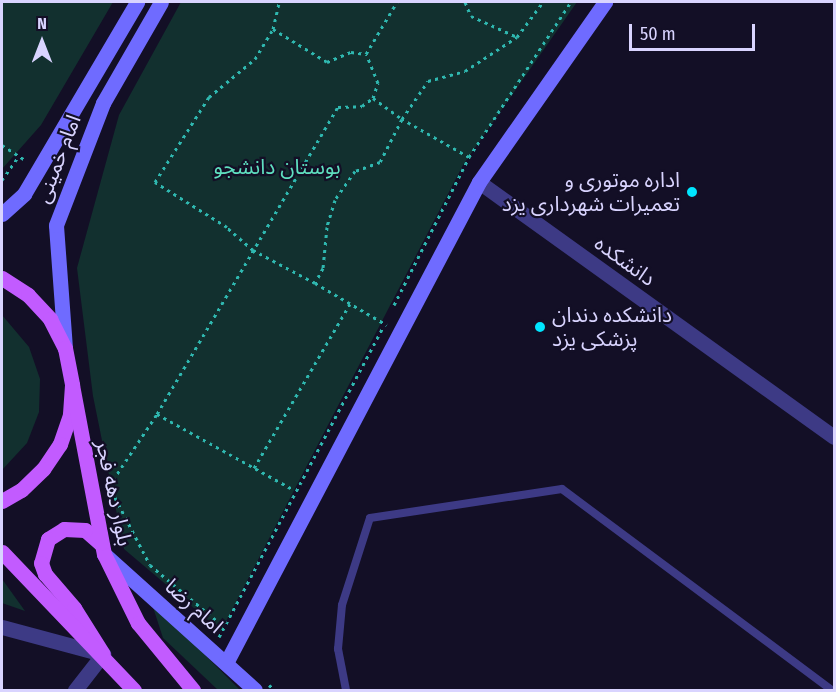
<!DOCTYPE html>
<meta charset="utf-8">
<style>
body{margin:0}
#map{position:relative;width:836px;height:692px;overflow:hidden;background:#130f26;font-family:"Fira Sans Condensed","Noto Sans Arabic",sans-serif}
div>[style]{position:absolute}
.green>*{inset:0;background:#12302f}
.path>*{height:3px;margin-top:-1.5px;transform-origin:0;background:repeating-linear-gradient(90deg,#2fb8b0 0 3px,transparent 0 7.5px)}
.lane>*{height:8px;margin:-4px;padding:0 4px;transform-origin:4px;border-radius:4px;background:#3d3a85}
.street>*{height:15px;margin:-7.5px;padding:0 7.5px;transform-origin:7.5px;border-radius:7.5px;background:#3d3a85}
.secondary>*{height:15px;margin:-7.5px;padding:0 7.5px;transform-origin:7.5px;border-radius:7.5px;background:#6f6bff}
.primary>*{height:15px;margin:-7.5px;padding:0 7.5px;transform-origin:7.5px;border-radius:7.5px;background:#c25bff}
.dots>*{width:16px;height:16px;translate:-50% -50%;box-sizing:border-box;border:3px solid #130f26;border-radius:50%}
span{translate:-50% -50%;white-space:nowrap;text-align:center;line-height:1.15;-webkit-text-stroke:4.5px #130f26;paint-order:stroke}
.street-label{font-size:21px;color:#d9d4ff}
.park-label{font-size:21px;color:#5fe0c0}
.poi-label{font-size:21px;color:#d9d4ff}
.right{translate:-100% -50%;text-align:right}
.left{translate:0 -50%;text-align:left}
.frame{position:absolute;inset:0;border:3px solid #d9d4ff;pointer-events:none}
.north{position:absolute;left:12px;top:12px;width:60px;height:60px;-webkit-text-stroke:4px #130f26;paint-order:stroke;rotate:0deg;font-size:16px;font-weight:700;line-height:24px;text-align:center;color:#d9d4ff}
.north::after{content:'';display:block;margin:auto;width:21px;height:27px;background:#d9d4ff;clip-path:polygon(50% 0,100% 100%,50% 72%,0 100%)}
.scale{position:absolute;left:629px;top:24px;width:126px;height:27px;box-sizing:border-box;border:3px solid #d9d4ff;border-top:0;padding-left:8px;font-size:18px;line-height:21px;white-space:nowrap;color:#d9d4ff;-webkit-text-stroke:4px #130f26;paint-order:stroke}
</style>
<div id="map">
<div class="green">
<i style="clip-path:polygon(2px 2px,113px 2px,41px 125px,2px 169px)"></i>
<i style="clip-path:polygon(181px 2px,577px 2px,463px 165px,221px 631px,124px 549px,93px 396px,77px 268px,119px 115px)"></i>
<i style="clip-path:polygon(2px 315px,29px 347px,40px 379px,39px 412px,27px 443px,2px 470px)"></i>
<i style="clip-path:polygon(2px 579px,25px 611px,2px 603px)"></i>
<i style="clip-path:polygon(151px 601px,240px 690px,218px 690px,163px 638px)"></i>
</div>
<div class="path">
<i style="left:465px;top:2px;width:15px;rotate:67deg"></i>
<i style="left:471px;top:16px;width:51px;rotate:24.5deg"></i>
<i style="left:517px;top:37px;width:44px;rotate:-53.4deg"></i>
<i style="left:273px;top:29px;width:28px;rotate:-77deg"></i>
<i style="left:373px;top:98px;width:36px;rotate:36deg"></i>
<i style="left:402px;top:119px;width:48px;rotate:117.1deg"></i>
<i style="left:380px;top:162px;width:27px;rotate:160deg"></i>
<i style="left:355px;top:171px;width:35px;rotate:125deg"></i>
<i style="left:335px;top:200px;width:28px;rotate:107deg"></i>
<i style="left:327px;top:227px;width:41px;rotate:95.6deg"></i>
<i style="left:323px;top:268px;width:17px;rotate:118deg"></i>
<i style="left:315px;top:283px;width:83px;rotate:30.3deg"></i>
<i style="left:2px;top:145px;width:27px;rotate:33deg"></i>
<i style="left:469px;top:157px;width:77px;rotate:-150.4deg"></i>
<i style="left:402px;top:119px;width:46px;rotate:-55.6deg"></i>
<i style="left:428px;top:81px;width:38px;rotate:-15deg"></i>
<i style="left:465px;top:71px;width:62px;rotate:-33.2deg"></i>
<i style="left:2px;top:180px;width:29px;rotate:-55deg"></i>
<i style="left:315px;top:283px;width:70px;rotate:-152deg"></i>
<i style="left:253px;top:250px;width:35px;rotate:-139deg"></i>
<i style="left:227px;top:227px;width:85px;rotate:-148deg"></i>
<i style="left:155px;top:182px;width:101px;rotate:-57.6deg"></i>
<i style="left:209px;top:97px;width:60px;rotate:-39.6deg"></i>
<i style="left:255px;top:59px;width:35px;rotate:-59deg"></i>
<i style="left:273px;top:29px;width:63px;rotate:31.4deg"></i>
<i style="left:327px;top:62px;width:26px;rotate:-23deg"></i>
<i style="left:351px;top:52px;width:15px;rotate:8deg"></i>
<i style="left:394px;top:305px;width:166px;rotate:-63.1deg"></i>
<i style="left:469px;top:157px;width:186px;rotate:-56.7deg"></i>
<i style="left:157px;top:414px;width:356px;rotate:-59.5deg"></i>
<i style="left:338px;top:107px;width:24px;rotate:-2deg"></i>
<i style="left:362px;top:106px;width:14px;rotate:-36deg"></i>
<i style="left:373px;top:98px;width:16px;rotate:-72deg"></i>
<i style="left:378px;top:83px;width:31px;rotate:-112deg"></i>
<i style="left:366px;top:54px;width:61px;rotate:-59.2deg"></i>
<i style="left:254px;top:468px;width:190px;rotate:-59.7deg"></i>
<i style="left:108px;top:484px;width:91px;rotate:62.6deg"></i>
<i style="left:150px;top:565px;width:95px;rotate:39.9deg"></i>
<i style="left:109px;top:486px;width:87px;rotate:-56.3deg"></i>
<i style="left:157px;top:414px;width:157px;rotate:29deg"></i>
<i style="left:219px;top:637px;width:351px;rotate:-62.1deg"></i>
<i style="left:269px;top:685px;width:8px;rotate:40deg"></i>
</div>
<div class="lane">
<i style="left:346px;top:690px;width:42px;rotate:-101deg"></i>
<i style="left:338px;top:649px;width:44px;rotate:-84.8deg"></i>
<i style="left:342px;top:605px;width:91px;rotate:-72.2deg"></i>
<i style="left:370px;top:518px;width:194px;rotate:-8.6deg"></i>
<i style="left:562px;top:489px;width:337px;rotate:36.7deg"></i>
</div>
<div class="street">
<i style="left:479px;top:182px;width:437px;rotate:35.7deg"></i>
<i style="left:2px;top:627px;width:105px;rotate:15deg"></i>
<i style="left:103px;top:654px;width:46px;rotate:127.9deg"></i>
</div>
<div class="secondary">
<i style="left:2px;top:214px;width:30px;rotate:-42deg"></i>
<i style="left:24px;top:194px;width:223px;rotate:-59.5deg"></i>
<i style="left:65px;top:348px;width:123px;rotate:-94.2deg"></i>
<i style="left:56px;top:225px;width:131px;rotate:-68.9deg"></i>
<i style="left:103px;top:103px;width:116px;rotate:-60.1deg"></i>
<i style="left:104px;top:554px;width:203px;rotate:42deg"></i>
<i style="left:226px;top:663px;width:543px;rotate:-62.26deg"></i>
<i style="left:479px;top:182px;width:220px;rotate:-55deg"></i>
</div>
<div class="primary">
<i style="left:2px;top:278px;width:31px;rotate:33deg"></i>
<i style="left:28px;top:295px;width:33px;rotate:47deg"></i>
<i style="left:50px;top:319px;width:33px;rotate:63deg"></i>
<i style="left:65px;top:348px;width:38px;rotate:79deg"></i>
<i style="left:72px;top:385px;width:30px;rotate:94deg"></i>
<i style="left:70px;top:415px;width:31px;rotate:109deg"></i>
<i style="left:60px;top:444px;width:30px;rotate:124deg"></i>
<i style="left:43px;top:469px;width:30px;rotate:136deg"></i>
<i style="left:21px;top:490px;width:22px;rotate:150deg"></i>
<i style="left:72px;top:385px;width:172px;rotate:79.3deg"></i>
<i style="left:104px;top:554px;width:77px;rotate:63.8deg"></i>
<i style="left:138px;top:623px;width:87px;rotate:50.6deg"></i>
<i style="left:100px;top:543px;width:20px;rotate:-139deg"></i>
<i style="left:85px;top:530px;width:21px;rotate:-177deg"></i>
<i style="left:64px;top:529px;width:19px;rotate:148deg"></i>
<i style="left:48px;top:539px;width:25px;rotate:106deg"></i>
<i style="left:41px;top:563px;width:12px;rotate:70deg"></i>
<i style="left:45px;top:574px;width:45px;rotate:49.5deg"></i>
<i style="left:74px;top:608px;width:54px;rotate:57.8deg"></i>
<i style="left:2px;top:552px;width:191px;rotate:46.3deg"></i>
</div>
<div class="dots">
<i style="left:692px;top:192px;background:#00e5ff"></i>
<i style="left:540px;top:327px;background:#00e5ff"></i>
</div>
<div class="street-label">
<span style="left:58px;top:159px;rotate:-69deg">امام خمینی</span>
<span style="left:625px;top:261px;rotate:36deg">دانشکده</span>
<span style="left:114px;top:493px;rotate:78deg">بلوار دهه فجر</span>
<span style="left:194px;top:606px;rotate:42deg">امام رضا</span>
</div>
<div class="park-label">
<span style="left:277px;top:167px">بوستان دانشجو</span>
</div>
<div class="poi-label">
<span class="right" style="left:680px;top:192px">اداره موتوری و<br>تعمیرات شهرداری یزد</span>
<span class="left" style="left:552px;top:327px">دانشکده دندان<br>پزشکی یزد</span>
</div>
<div class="frame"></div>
<div class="north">N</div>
<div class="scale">50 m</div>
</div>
